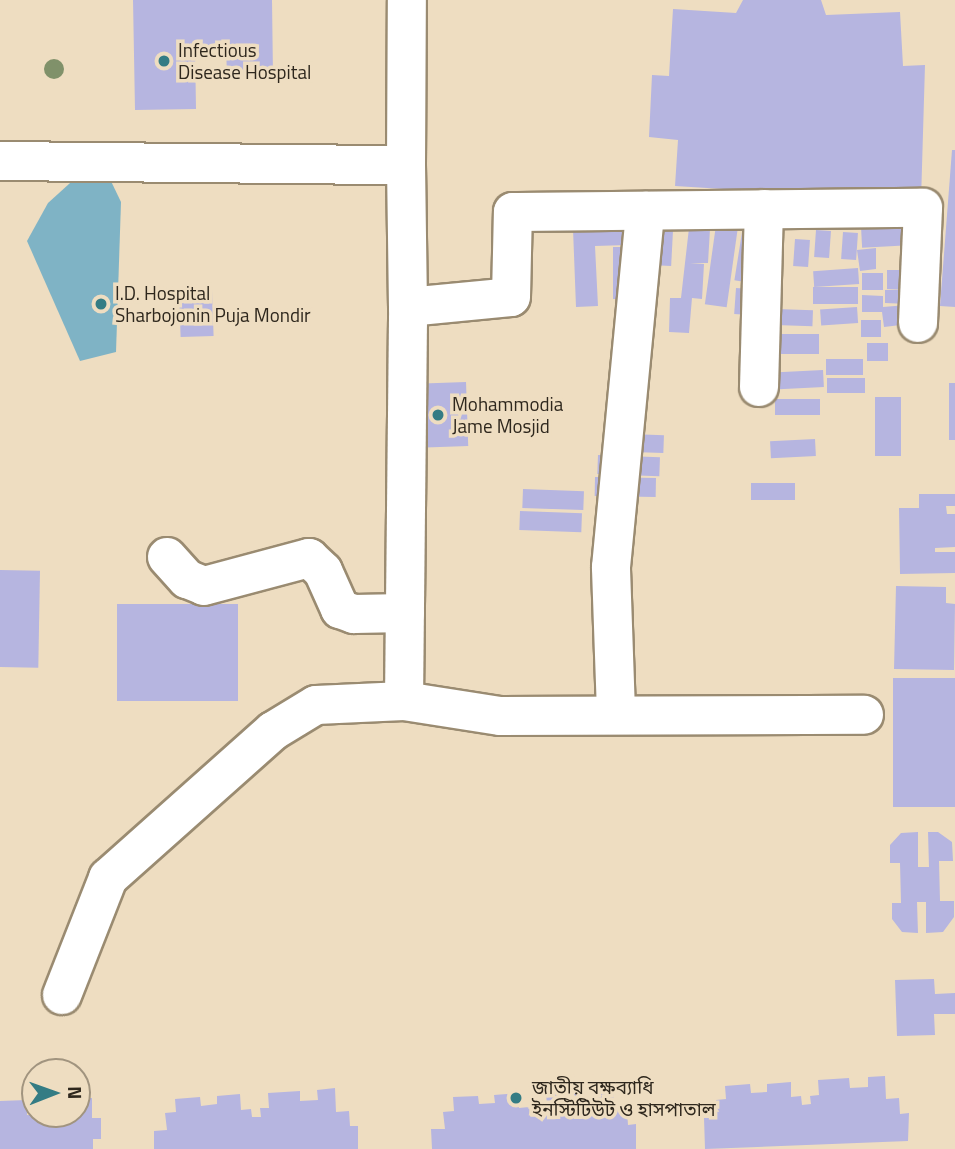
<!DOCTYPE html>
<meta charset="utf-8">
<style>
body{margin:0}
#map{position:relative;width:955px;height:1149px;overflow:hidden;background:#eeddc1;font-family:"Titillium Web","Noto Sans Bengali",sans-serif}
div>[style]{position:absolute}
.water>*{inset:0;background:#7fb3c5}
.building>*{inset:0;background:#b6b5e0;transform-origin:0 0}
.roads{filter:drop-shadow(2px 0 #9a8b71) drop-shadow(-2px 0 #9a8b71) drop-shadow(0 2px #9a8b71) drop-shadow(0 -2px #9a8b71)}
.minor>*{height:38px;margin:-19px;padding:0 19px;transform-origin:19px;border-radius:19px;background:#fff}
.trees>*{width:20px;height:20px;margin:-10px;border-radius:50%;background:#80916a}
.dots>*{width:19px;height:19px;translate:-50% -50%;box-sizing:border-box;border:4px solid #eeddc1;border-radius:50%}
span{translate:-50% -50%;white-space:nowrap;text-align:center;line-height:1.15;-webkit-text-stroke:7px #eeddc1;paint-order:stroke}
.poi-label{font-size:19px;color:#2e271d}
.left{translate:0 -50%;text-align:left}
.north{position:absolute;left:21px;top:1058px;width:70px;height:70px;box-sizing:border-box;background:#eeddc1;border:2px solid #a1947f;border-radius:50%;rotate:89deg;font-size:19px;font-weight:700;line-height:28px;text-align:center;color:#2e271d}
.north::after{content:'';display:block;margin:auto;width:24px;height:32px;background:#347c84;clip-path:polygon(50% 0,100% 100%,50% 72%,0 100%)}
</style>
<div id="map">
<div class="water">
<i style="clip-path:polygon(80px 174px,109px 177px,121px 202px,116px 352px,80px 361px,27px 241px,48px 203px)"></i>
</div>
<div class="building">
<i style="clip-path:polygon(133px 0,272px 0,273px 76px,227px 77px,226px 45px,195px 46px,196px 109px,135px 110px)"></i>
<i style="clip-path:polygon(743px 0,821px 0,826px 15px,900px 12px,903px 66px,925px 65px,921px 201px,675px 186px,678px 140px,649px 137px,652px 75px,669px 76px,673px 9px,736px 13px)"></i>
<i style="clip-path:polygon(952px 150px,955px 150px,955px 307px,940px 306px)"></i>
<i style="left:716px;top:225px;width:22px;height:80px;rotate:8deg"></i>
<i style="left:912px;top:225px;width:20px;height:51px;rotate:87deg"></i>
<i style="left:743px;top:226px;width:20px;height:55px;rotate:9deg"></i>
<i style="clip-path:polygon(626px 227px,627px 245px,595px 246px,598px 306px,576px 307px,573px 229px)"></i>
<i style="clip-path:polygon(689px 228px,710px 229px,708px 263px,690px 263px,704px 264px,702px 299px,692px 298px,689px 333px,669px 332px,670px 298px,681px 298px)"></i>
<i style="left:652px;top:230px;width:21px;height:35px;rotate:3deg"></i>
<i style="left:816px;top:230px;width:15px;height:27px;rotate:4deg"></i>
<i style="left:843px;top:232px;width:15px;height:27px;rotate:4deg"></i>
<i style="left:795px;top:239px;width:15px;height:27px;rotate:4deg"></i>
<i style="left:613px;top:247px;width:18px;height:52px"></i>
<i style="clip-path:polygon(876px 248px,876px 269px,860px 271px,857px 250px)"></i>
<i style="left:858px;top:268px;width:16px;height:45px;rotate:86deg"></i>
<i style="left:887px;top:270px;width:21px;height:19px"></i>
<i style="left:862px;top:273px;width:21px;height:17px"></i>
<i style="left:813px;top:287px;width:45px;height:17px"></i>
<i style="left:736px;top:288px;width:15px;height:26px;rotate:4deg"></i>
<i style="clip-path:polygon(908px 289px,909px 304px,885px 303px,885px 290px)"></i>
<i style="left:212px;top:290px;width:46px;height:33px;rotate:88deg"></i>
<i style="clip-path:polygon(862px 295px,883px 296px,883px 307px,907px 305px,909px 324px,884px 327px,882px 312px,862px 312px)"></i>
<i style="left:857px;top:307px;width:16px;height:37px;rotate:86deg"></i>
<i style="left:776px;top:309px;width:37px;height:16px;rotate:2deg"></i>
<i style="left:861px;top:320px;width:20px;height:17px"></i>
<i style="left:770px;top:334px;width:49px;height:20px"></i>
<i style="left:867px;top:343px;width:21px;height:18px"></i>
<i style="left:863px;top:359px;width:16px;height:37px;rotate:90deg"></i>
<i style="left:823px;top:370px;width:17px;height:45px;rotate:87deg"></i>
<i style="left:865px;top:378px;width:15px;height:38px;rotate:90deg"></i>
<i style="left:466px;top:382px;width:64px;height:57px;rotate:88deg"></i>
<i style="left:949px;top:383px;width:6px;height:57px"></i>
<i style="left:875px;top:397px;width:26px;height:59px"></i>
<i style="left:775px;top:399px;width:45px;height:16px"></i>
<i style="left:603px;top:433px;width:61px;height:18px;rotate:2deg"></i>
<i style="left:815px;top:439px;width:17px;height:45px;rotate:87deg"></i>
<i style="left:598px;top:455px;width:62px;height:19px;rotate:2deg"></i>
<i style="left:595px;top:477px;width:61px;height:19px;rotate:1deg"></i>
<i style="left:751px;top:483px;width:44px;height:17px"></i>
<i style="left:523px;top:489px;width:61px;height:19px;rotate:2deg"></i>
<i style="clip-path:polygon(919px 494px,955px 494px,955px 506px,946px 506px,947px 514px,955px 514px,955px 547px,935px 548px,935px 552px,955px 552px,955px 573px,900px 574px,899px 508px,919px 508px)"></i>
<i style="left:520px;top:511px;width:62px;height:19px;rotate:2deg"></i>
<i style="left:0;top:570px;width:40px;height:97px;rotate:1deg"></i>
<i style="clip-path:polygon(896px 586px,946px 587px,946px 603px,955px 604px,954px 670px,894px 669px)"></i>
<i style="left:117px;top:604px;width:121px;height:97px"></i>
<i style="left:955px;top:678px;width:129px;height:62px;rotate:90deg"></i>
<i style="clip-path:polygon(918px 832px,918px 867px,929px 867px,928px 832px,938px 832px,952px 842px,953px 861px,939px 861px,940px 901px,954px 901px,954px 917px,943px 932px,926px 933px,926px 902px,917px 902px,918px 933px,902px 932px,892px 919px,892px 903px,901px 903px,900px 863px,890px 863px,890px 845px,901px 833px)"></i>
<i style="clip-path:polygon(934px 979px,935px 994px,955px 993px,955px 1014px,934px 1014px,935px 1035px,897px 1036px,895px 980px)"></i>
<i style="clip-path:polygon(885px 1076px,886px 1099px,899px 1098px,900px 1114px,909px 1113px,908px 1141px,705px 1149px,704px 1118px,717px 1118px,716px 1100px,726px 1099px,725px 1086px,750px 1084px,751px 1093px,767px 1092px,767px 1084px,791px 1082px,791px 1097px,801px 1096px,802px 1105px,811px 1104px,810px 1096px,819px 1095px,818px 1080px,849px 1078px,850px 1088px,868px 1087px,868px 1077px)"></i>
<i style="clip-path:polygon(613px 1087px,614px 1110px,627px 1110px,628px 1125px,636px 1124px,636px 1149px,432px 1149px,431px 1129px,445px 1129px,443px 1112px,454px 1111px,453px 1097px,478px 1096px,479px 1104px,495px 1103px,494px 1095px,518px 1093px,519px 1108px,529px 1107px,530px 1116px,539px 1116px,538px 1107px,547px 1107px,546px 1091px,578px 1089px,578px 1099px,596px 1098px,595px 1088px)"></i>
<i style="clip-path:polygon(335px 1088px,336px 1112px,349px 1111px,350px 1126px,358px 1126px,358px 1149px,154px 1149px,154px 1131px,167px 1130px,165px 1113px,176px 1112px,175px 1099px,200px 1097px,201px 1106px,217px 1104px,217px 1096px,240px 1094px,241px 1110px,251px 1109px,252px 1117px,261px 1117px,260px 1108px,269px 1108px,268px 1093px,300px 1091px,300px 1101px,318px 1100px,317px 1090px)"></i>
<i style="clip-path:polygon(92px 1098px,92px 1118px,101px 1118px,101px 1139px,93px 1139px,93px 1149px,0 1149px,0 1101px,27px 1100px,27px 1115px,77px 1114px,77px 1099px)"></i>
</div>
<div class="roads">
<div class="minor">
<i style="left:0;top:161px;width:406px;rotate:0.6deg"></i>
<i style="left:406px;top:165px;width:165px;rotate:-89.7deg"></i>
<i style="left:406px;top:165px;width:142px;rotate:89.2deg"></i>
<i style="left:408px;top:307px;width:103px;rotate:-5.5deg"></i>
<i style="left:511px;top:297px;width:85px;rotate:-88.7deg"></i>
<i style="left:513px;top:212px;width:410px;rotate:-0.6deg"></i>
<i style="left:923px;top:208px;width:115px;rotate:92.5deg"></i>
<i style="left:759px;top:387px;width:178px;rotate:-88.4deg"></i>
<i style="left:167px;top:557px;width:30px;rotate:48deg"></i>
<i style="left:187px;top:579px;width:18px;rotate:22deg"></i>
<i style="left:204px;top:586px;width:109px;rotate:-14.9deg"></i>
<i style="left:309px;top:558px;width:19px;rotate:43deg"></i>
<i style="left:323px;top:571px;width:42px;rotate:65.9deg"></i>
<i style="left:340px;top:609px;width:15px;rotate:20deg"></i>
<i style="left:354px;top:614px;width:51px;rotate:-1.1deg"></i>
<i style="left:404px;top:701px;width:394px;rotate:-89.4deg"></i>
<i style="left:616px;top:712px;width:145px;rotate:-92deg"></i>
<i style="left:611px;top:567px;width:358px;rotate:-84.5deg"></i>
<i style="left:62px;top:995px;width:126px;rotate:-68.5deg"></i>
<i style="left:108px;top:878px;width:221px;rotate:-41.7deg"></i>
<i style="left:273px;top:731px;width:50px;rotate:-31.2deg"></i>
<i style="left:316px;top:705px;width:88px;rotate:-2.6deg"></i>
<i style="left:404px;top:701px;width:97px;rotate:8.9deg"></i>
<i style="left:500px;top:716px;width:364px;rotate:-0.2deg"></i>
</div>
</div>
<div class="trees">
<i style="left:54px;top:69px"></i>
</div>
<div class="dots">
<i style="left:164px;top:61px;background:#347c84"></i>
<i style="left:101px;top:304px;background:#347c84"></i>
<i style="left:438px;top:415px;background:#347c84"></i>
<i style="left:516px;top:1098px;background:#347c84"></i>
</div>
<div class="poi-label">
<span class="left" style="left:178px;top:61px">Infectious<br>Disease Hospital</span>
<span class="left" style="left:115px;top:304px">I.D. Hospital<br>Sharbojonin Puja Mondir</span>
<span class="left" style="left:452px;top:415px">Mohammodia<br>Jame Mosjid</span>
<span class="left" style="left:532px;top:1098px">জাতীয় বক্ষব্যাধি<br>ইনস্টিটিউট ও হাসপাতাল</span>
</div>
<div class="north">N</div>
</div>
